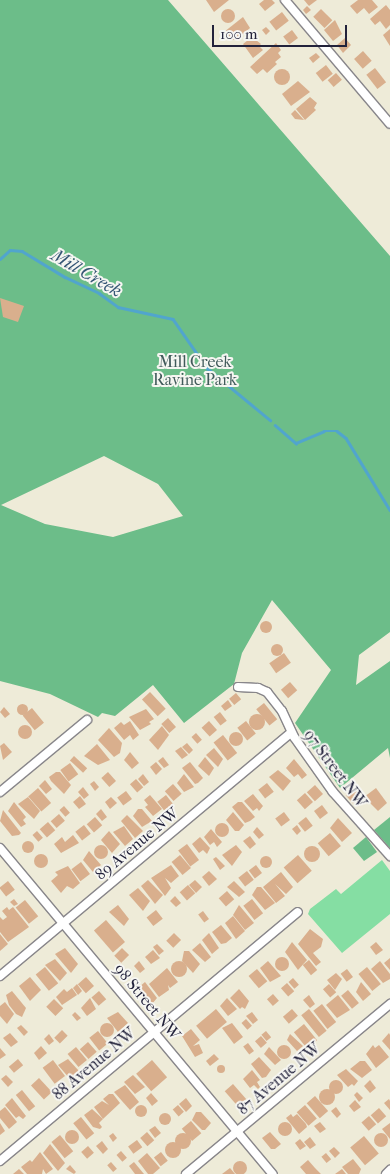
<!DOCTYPE html>
<style>
body{margin:0}
#map{position:relative;width:390px;height:1174px;overflow:hidden;background:#eeebd8;font-family:"IM FELL French Canon",serif}
div>[style]{position:absolute}
.green>*{inset:0;background:#85dea3}
.forest>*{inset:0;background:#6cbd89}
.stream>*{height:2.5px;margin:-1.25px;padding:0 1.25px;transform-origin:1.25px;border-radius:1.25px;background:#51a5cd}
.building>*{inset:0;background:#d9af8d;transform-origin:0 0}
.round{border-radius:50%}
.roads{filter:drop-shadow(1px 0 #88868a) drop-shadow(-1px 0 #88868a) drop-shadow(0 1px #88868a) drop-shadow(0 -1px #88868a)}
.minor>*{height:8px;margin:-4px;padding:0 4px;transform-origin:4px;border-radius:4px;background:#fff}
span{translate:-50% -50%;white-space:nowrap;text-align:center;line-height:1.15;-webkit-text-stroke:4px #f6f6f2;paint-order:stroke}
.park-label{font-size:16px;color:#405a5a}
.street-label{font-size:16px;color:#22223b}
.water-label{font-size:18px;color:#355675;font-style:italic}
.scale{position:absolute;left:212px;top:25px;width:135px;height:22px;box-sizing:border-box;border:2px solid #22223b;border-top:0;padding-left:6px;font-size:15px;line-height:18px;white-space:nowrap;color:#22223b;-webkit-text-stroke:4px #f6f6f2;paint-order:stroke}
</style>
<div id="map">
<div class="green">
<i style="clip-path:polygon(382px 860px,390px 871px,390px 914px,342px 953px,308px 914px,310px 909px,336px 889px,341px 894px)"></i>
</div>
<div class="forest">
<i style="clip-path:polygon(evenodd,0 0,168px 0,390px 256px,390px 632px,359px 655px,356px 685px,390px 661px,390px 758px,388px 748px,340px 788px,295px 723px,331px 670px,272px 600px,242px 653px,234px 684px,184px 723px,153px 685px,115px 716px,102px 713px,98px 717px,50px 694px,0 681px,0 0,104px 456px,158px 484px,183px 516px,113px 537px,45px 524px,1px 505px,104px 456px)"></i>
<i style="clip-path:polygon(390px 817px,390px 848px,374px 830px)"></i>
<i style="clip-path:polygon(366px 837px,377px 852px,364px 861px,353px 848px)"></i>
</div>
<div class="stream">
<i style="left:0;top:259px;width:13px;rotate:-42deg"></i>
<i style="left:10px;top:250px;width:12px;rotate:5deg"></i>
<i style="left:22px;top:251px;width:50px;rotate:31.2deg"></i>
<i style="left:65px;top:277px;width:38px;rotate:25deg"></i>
<i style="left:99px;top:293px;width:24px;rotate:36deg"></i>
<i style="left:118px;top:307px;width:56px;rotate:12.3deg"></i>
<i style="left:173px;top:319px;width:60px;rotate:55.2deg"></i>
<i style="left:207px;top:368px;width:82px;rotate:39.5deg"></i>
<i style="left:275px;top:425px;width:28px;rotate:41deg"></i>
<i style="left:296px;top:443px;width:30px;rotate:-23deg"></i>
<i style="left:324px;top:431px;width:13px"></i>
<i style="left:337px;top:431px;width:11px;rotate:38deg"></i>
<i style="left:346px;top:438px;width:84px;rotate:58.6deg"></i>
</div>
<div class="building">
<i style="clip-path:polygon(206px 0,229px 0,214px 12px)"></i>
<i style="clip-path:polygon(264px 0,272px 0,275px 3px,265px 11px,259px 4px)"></i>
<i style="clip-path:polygon(304px 0,317px 0,309px 6px)"></i>
<i style="clip-path:polygon(358px 0,372px 0,378px 7px,369px 14px,364px 8px,357px 14px,350px 6px)"></i>
<i style="clip-path:polygon(386px 5px,390px 10px,390px 25px,386px 29px,380px 21px,375px 25px,370px 19px)"></i>
<i style="clip-path:polygon(307px 6px,311px 10px,306px 14px,303px 10px)"></i>
<i style="left:321px;top:9px;width:16px;height:11px;rotate:45deg"></i>
<i class="round" style="left:221px;top:9px;width:14px;height:14px"></i>
<i style="left:282px;top:12px;width:11px;height:16px;rotate:52deg"></i>
<i style="clip-path:polygon(243px 17px,250px 28px,236px 40px,226px 40px,224px 32px)"></i>
<i style="clip-path:polygon(335px 20px,342px 34px,333px 41px,324px 30px)"></i>
<i style="clip-path:polygon(266px 27px,270px 31px,266px 35px,262px 30px)"></i>
<i style="clip-path:polygon(390px 29px,390px 46px,383px 35px)"></i>
<i style="left:292px;top:30px;width:10px;height:11px;rotate:53deg"></i>
<i style="clip-path:polygon(252px 37px,261px 44px,259px 46px,263px 50px,253px 58px,243px 44px)"></i>
<i style="clip-path:polygon(345px 38px,351px 45px,343px 53px,337px 45px)"></i>
<i style="clip-path:polygon(276px 43px,281px 50px,278px 53px,281px 57px,275px 62px,277px 64px,267px 73px,263px 69px,257px 74px,250px 67px)"></i>
<i style="left:363px;top:51px;width:13px;height:12px;rotate:48deg"></i>
<i style="clip-path:polygon(316px 53px,320px 57px,313px 63px,309px 58px)"></i>
<i style="left:326px;top:65px;width:11px;height:13px;rotate:52deg"></i>
<i style="left:375px;top:68px;width:18px;height:11px;rotate:52deg"></i>
<i class="round" style="left:274px;top:69px;width:16px;height:16px"></i>
<i style="left:336px;top:73px;width:9px;height:11px;rotate:49deg"></i>
<i style="clip-path:polygon(298px 81px,310px 92px,291px 106px,282px 94px)"></i>
<i style="clip-path:polygon(310px 97px,317px 103px,314px 108px,316px 110px,305px 120px,296px 109px)"></i>
<i style="clip-path:polygon(295px 110px,304px 120px,295px 119px,291px 114px)"></i>
<i style="clip-path:polygon(0 298px,24px 306px,18px 322px,3px 317px)"></i>
<i class="round" style="left:260px;top:621px;width:12px;height:12px"></i>
<i class="round" style="left:271px;top:644px;width:12px;height:12px"></i>
<i style="left:284px;top:653px;width:12px;height:18px;rotate:55deg"></i>
<i style="left:290px;top:682px;width:11px;height:12px;rotate:49deg"></i>
<i style="left:150px;top:692px;width:23px;height:11px;rotate:47deg"></i>
<i style="left:236px;top:693px;width:8px;height:9px;rotate:50deg"></i>
<i style="clip-path:polygon(228px 700px,232px 706px,225px 711px,221px 706px)"></i>
<i style="left:264px;top:703px;width:21px;height:10px;rotate:51deg"></i>
<i class="round" style="left:16.5px;top:703.5px;width:11px;height:11px"></i>
<i style="clip-path:polygon(4px 707px,10px 714px,5px 718px,0 712px)"></i>
<i style="left:32px;top:708px;width:19px;height:12px;rotate:51deg"></i>
<i style="clip-path:polygon(146px 709px,154px 719px,149px 722px,151px 724px,140px 730px,129px 717px)"></i>
<i style="left:220px;top:712px;width:11px;height:8px;rotate:52deg"></i>
<i class="round" style="left:249px;top:714px;width:16px;height:16px"></i>
<i style="left:168px;top:718px;width:12px;height:9px;rotate:48deg"></i>
<i style="clip-path:polygon(130px 721px,139px 735px,133px 740px,130px 735px,124px 740px,114px 728px,121px 722px,124px 725px)"></i>
<i style="left:209px;top:721px;width:12px;height:10px;rotate:48deg"></i>
<i style="left:246px;top:721px;width:16px;height:11px;rotate:52deg"></i>
<i class="round" style="left:18px;top:725px;width:14px;height:14px"></i>
<i style="clip-path:polygon(162px 726px,169px 735px,158px 750px,149px 740px)"></i>
<i style="clip-path:polygon(109px 728px,122px 743px,120px 753px,114px 757px,98px 740px)"></i>
<i class="round" style="left:229px;top:732px;width:14px;height:14px"></i>
<i style="left:196px;top:733px;width:9px;height:6px;rotate:49deg"></i>
<i style="left:223px;top:735px;width:23px;height:12px;rotate:52deg"></i>
<i style="clip-path:polygon(4px 743px,12px 752px,3px 760px,0 746px)"></i>
<i style="clip-path:polygon(187px 743px,193px 750px,189px 754px,182px 747px)"></i>
<i style="clip-path:polygon(97px 744px,110px 760px,98px 765px,84px 756px)"></i>
<i style="clip-path:polygon(181px 747px,188px 755px,182px 759px,175px 751px)"></i>
<i style="clip-path:polygon(214px 748px,223px 759px,218px 767px,206px 755px)"></i>
<i style="clip-path:polygon(130px 752px,139px 763px,132px 769px,124px 760px)"></i>
<i style="left:74px;top:756px;width:18px;height:6px;rotate:43deg"></i>
<i style="clip-path:polygon(163px 757px,169px 765px,164px 768px,158px 761px)"></i>
<i style="clip-path:polygon(205px 757px,214px 768px,209px 776px,198px 766px)"></i>
<i style="clip-path:polygon(294px 759px,307px 775px,302px 779px,298px 774px,294px 777px,286px 768px)"></i>
<i style="clip-path:polygon(156px 762px,162px 769px,156px 775px,150px 767px)"></i>
<i style="clip-path:polygon(190px 762px,203px 778px,198px 783px,195px 784px,182px 768px)"></i>
<i style="left:70px;top:763px;width:14px;height:12px;rotate:54deg"></i>
<i style="clip-path:polygon(278px 770px,291px 781px,283px 791px,269px 777px)"></i>
<i style="clip-path:polygon(56px 772px,60px 772px,71px 785px,64px 794px,51px 781px,49px 777px)"></i>
<i style="left:108px;top:772px;width:12px;height:9px;rotate:48deg"></i>
<i style="clip-path:polygon(143px 774px,149px 782px,144px 786px,138px 779px)"></i>
<i style="clip-path:polygon(184px 774px,194px 787px,184px 792px,177px 783px)"></i>
<i style="left:136px;top:779px;width:11px;height:8px;rotate:49deg"></i>
<i style="clip-path:polygon(45px 780px,52px 789px,46px 794px,39px 786px)"></i>
<i style="clip-path:polygon(94px 781px,99px 787px,95px 791px,90px 784px)"></i>
<i style="left:267px;top:783px;width:11px;height:11px;rotate:52deg"></i>
<i style="left:173px;top:784px;width:13px;height:11px;rotate:48deg"></i>
<i style="left:315px;top:785px;width:12px;height:11px;rotate:48deg"></i>
<i style="clip-path:polygon(83px 787px,89px 795px,84px 799px,78px 792px)"></i>
<i style="left:38px;top:788px;width:20px;height:13px;rotate:49deg"></i>
<i style="left:354px;top:788px;width:11px;height:11px;rotate:49deg"></i>
<i style="clip-path:polygon(376px 788px,387px 803px,378px 811px,364px 797px)"></i>
<i style="left:126px;top:791px;width:10px;height:11px;rotate:53deg"></i>
<i style="left:305px;top:793px;width:12px;height:11px;rotate:48deg"></i>
<i style="clip-path:polygon(253px 794px,263px 806px,259px 811px,257px 808px,253px 811px,244px 801px)"></i>
<i style="clip-path:polygon(150px 795px,162px 809px,153px 816px,145px 807px,148px 805px,144px 800px)"></i>
<i style="left:166px;top:795px;width:11px;height:11px;rotate:52deg"></i>
<i style="clip-path:polygon(80px 796px,86px 804px,79px 809px,73px 802px)"></i>
<i style="clip-path:polygon(28px 797px,40px 811px,34px 819px,18px 804px)"></i>
<i style="clip-path:polygon(111px 797px,117px 803px,110px 809px,105px 802px)"></i>
<i style="clip-path:polygon(14px 802px,26px 817px,23px 820px,26px 824px,21px 827px,8px 811px)"></i>
<i style="clip-path:polygon(238px 802px,242px 802px,255px 817px,250px 821px,245px 823px,232px 807px)"></i>
<i style="left:322px;top:805px;width:10px;height:10px;rotate:53deg"></i>
<i style="left:64px;top:806px;width:9px;height:6px;rotate:49deg"></i>
<i style="clip-path:polygon(101px 809px,107px 817px,102px 821px,96px 814px)"></i>
<i style="clip-path:polygon(138px 809px,142px 809px,152px 821px,142px 827px,133px 816px)"></i>
<i style="clip-path:polygon(3px 810px,21px 833px,19px 835px,12px 836px,0 821px)"></i>
<i style="clip-path:polygon(233px 812px,244px 825px,239px 831px,235px 831px,226px 820px)"></i>
<i style="left:284px;top:812px;width:10px;height:11px;rotate:53deg"></i>
<i style="left:59px;top:814px;width:9px;height:11px;rotate:49deg"></i>
<i style="clip-path:polygon(127px 815px,143px 831px,135px 838px,121px 821px)"></i>
<i style="left:95px;top:817px;width:11px;height:11px;rotate:49deg"></i>
<i style="left:306px;top:817px;width:11px;height:10px;rotate:52deg"></i>
<i style="clip-path:polygon(338px 818px,352px 833px,342px 842px,330px 828px)"></i>
<i style="left:48px;top:822px;width:11px;height:11px;rotate:49deg"></i>
<i class="round" style="left:215px;top:823px;width:14px;height:14px"></i>
<i style="left:84px;top:825px;width:11px;height:11px;rotate:52deg"></i>
<i style="clip-path:polygon(297px 825px,301px 831px,297px 835px,292px 829px)"></i>
<i style="clip-path:polygon(124px 826px,133px 839px,125px 846px,113px 832px)"></i>
<i style="clip-path:polygon(257px 827px,264px 835px,259px 839px,253px 832px)"></i>
<i style="clip-path:polygon(211px 829px,222px 842px,217px 847px,214px 842px,210px 845px,204px 837px)"></i>
<i style="left:37px;top:831px;width:9px;height:6px;rotate:49deg"></i>
<i style="clip-path:polygon(109px 831px,120px 844px,112px 853px,101px 840px)"></i>
<i style="left:330px;top:833px;width:17px;height:16px;rotate:50deg"></i>
<i style="clip-path:polygon(73px 835px,79px 843px,61px 853px,54px 844px,62px 837px,65px 842px)"></i>
<i style="clip-path:polygon(250px 836px,256px 844px,250px 849px,243px 841px)"></i>
<i style="clip-path:polygon(200px 837px,210px 848px,207px 854px,203px 850px,199px 853px,192px 844px)"></i>
<i class="round" style="left:22px;top:841px;width:12px;height:12px"></i>
<i style="left:187px;top:844px;width:20px;height:11px;rotate:53deg"></i>
<i class="round" style="left:94px;top:845px;width:14px;height:14px"></i>
<i style="clip-path:polygon(236px 845px,242px 852px,232px 866px,222px 855px)"></i>
<i class="round" style="left:304px;top:846px;width:16px;height:16px"></i>
<i style="clip-path:polygon(89px 851px,101px 865px,93px 872px,83px 860px)"></i>
<i class="round" style="left:34px;top:854px;width:14px;height:14px"></i>
<i style="left:180px;top:855px;width:17px;height:11px;rotate:50deg"></i>
<i style="left:298px;top:855px;width:21px;height:19px;rotate:49deg"></i>
<i class="round" style="left:260px;top:856px;width:12px;height:12px"></i>
<i style="clip-path:polygon(216px 857px,225px 866px,220px 870px,213px 859px)"></i>
<i style="left:81px;top:862px;width:15px;height:12px;rotate:53deg"></i>
<i style="clip-path:polygon(171px 865px,179px 876px,171px 883px,165px 878px,171px 888px,165px 896px,151px 878px)"></i>
<i style="left:256px;top:865px;width:10px;height:9px;rotate:53deg"></i>
<i style="clip-path:polygon(68px 866px,80px 883px,73px 889px,67px 886px,61px 893px,51px 881px,58px 875px,55px 872px)"></i>
<i style="clip-path:polygon(209px 871px,217px 879px,209px 886px,202px 877px)"></i>
<i style="left:247px;top:871px;width:11px;height:11px;rotate:52deg"></i>
<i style="clip-path:polygon(281px 872px,293px 887px,286px 894px,275px 884px,285px 896px,276px 903px,263px 887px)"></i>
<i style="clip-path:polygon(148px 880px,163px 895px,155px 904px,141px 886px)"></i>
<i style="clip-path:polygon(195px 880px,202px 887px,196px 893px,189px 885px)"></i>
<i style="left:8px;top:881px;width:11px;height:11px;rotate:52deg"></i>
<i style="clip-path:polygon(234px 881px,245px 892px,239px 897px,227px 887px)"></i>
<i style="left:188px;top:885px;width:11px;height:11px;rotate:49deg"></i>
<i style="clip-path:polygon(257px 887px,261px 887px,275px 903px,265px 910px,252px 895px)"></i>
<i style="clip-path:polygon(138px 888px,150px 901px,143px 911px,129px 895px)"></i>
<i style="left:227px;top:891px;width:11px;height:11px;rotate:49deg"></i>
<i style="clip-path:polygon(175px 896px,181px 903px,176px 907px,170px 901px)"></i>
<i style="clip-path:polygon(14px 899px,18px 904px,14px 906px,10px 902px)"></i>
<i style="left:252px;top:899px;width:18px;height:11px;rotate:52deg"></i>
<i style="left:25px;top:900px;width:21px;height:12px;rotate:51deg"></i>
<i style="clip-path:polygon(118px 905px,129px 919px,124px 926px,109px 912px)"></i>
<i style="clip-path:polygon(239px 905px,254px 923px,245px 930px,233px 915px)"></i>
<i style="clip-path:polygon(7px 907px,9px 910px,13px 907px,29px 927px,8px 942px,0 932px,0 917px,3px 920px,7px 917px,2px 911px)"></i>
<i style="left:156px;top:910px;width:11px;height:12px;rotate:52deg"></i>
<i style="left:203px;top:911px;width:10px;height:6px;rotate:53deg"></i>
<i style="clip-path:polygon(233px 916px,245px 931px,236px 939px,225px 923px)"></i>
<i style="left:106px;top:920px;width:29px;height:16px;rotate:49deg"></i>
<i style="clip-path:polygon(221px 925px,232px 938px,226px 943px,221px 944px,212px 932px)"></i>
<i style="clip-path:polygon(310px 929px,323px 939px,321px 947px,313px 953px,321px 962px,316px 966px,298px 944px)"></i>
<i style="left:174px;top:933px;width:10px;height:11px;rotate:45deg"></i>
<i style="clip-path:polygon(209px 933px,219px 948px,212px 954px,202px 940px)"></i>
<i style="clip-path:polygon(0 934px,8px 944px,0 951px)"></i>
<i style="clip-path:polygon(292px 942px,307px 960px,298px 970px,285px 952px)"></i>
<i style="clip-path:polygon(376px 942px,383px 950px,376px 955px,370px 947px)"></i>
<i style="clip-path:polygon(200px 943px,211px 957px,205px 962px,192px 950px)"></i>
<i style="clip-path:polygon(157px 944px,164px 951px,159px 955px,153px 947px)"></i>
<i style="clip-path:polygon(65px 948px,78px 964px,71px 973px,55px 954px)"></i>
<i style="left:122px;top:948px;width:10px;height:11px;rotate:45deg"></i>
<i style="clip-path:polygon(153px 950px,160px 958px,151px 964px,145px 957px)"></i>
<i style="clip-path:polygon(184px 951px,189px 951px,200px 964px,193px 973px,182px 961px)"></i>
<i class="round" style="left:275px;top:957px;width:14px;height:14px"></i>
<i style="clip-path:polygon(390px 958px,390px 970px,384px 963px)"></i>
<i style="clip-path:polygon(55px 959px,67px 973px,60px 981px,45px 965px)"></i>
<i style="left:309px;top:960px;width:13px;height:8px;rotate:51deg"></i>
<i style="clip-path:polygon(139px 961px,145px 969px,140px 973px,134px 966px)"></i>
<i style="clip-path:polygon(268px 961px,281px 976px,270px 982px,260px 968px)"></i>
<i style="clip-path:polygon(380px 961px,390px 974px,390px 979px,383px 983px,371px 969px)"></i>
<i class="round" style="left:171px;top:961px;width:16px;height:16px"></i>
<i style="left:45px;top:967px;width:21px;height:12px;rotate:51deg"></i>
<i style="left:367px;top:967px;width:22px;height:11px;rotate:51deg"></i>
<i style="clip-path:polygon(167px 968px,178px 982px,170px 988px,168px 985px,169px 990px,159px 997px,149px 984px)"></i>
<i style="left:257px;top:969px;width:16px;height:11px;rotate:50deg"></i>
<i style="left:347px;top:969px;width:10px;height:8px;rotate:53deg"></i>
<i style="clip-path:polygon(336px 973px,342px 979px,335px 990px,327px 980px)"></i>
<i style="clip-path:polygon(30px 977px,41px 990px,30px 1001px,19px 986px)"></i>
<i style="left:86px;top:977px;width:12px;height:11px;rotate:48deg"></i>
<i style="left:293px;top:978px;width:9px;height:6px;rotate:49deg"></i>
<i style="clip-path:polygon(145px 982px,157px 998px,152px 1004px,148px 1005px,140px 994px,142px 992px,138px 988px)"></i>
<i style="clip-path:polygon(361px 982px,371px 994px,363px 1001px,356px 992px)"></i>
<i style="left:287px;top:983px;width:11px;height:8px;rotate:49deg"></i>
<i style="clip-path:polygon(77px 984px,82px 991px,78px 995px,73px 988px)"></i>
<i style="left:329px;top:984px;width:11px;height:8px;rotate:49deg"></i>
<i style="clip-path:polygon(72px 988px,77px 995px,62px 1005px,56px 997px,64px 989px,67px 992px)"></i>
<i style="clip-path:polygon(239px 989px,249px 1001px,245px 1009px,242px 1007px,240px 1009px,230px 998px)"></i>
<i style="left:348px;top:990px;width:17px;height:9px;rotate:50deg"></i>
<i style="clip-path:polygon(12px 991px,26px 1008px,22px 1017px,16px 1014px,9px 1005px,6px 995px)"></i>
<i style="left:99px;top:991px;width:11px;height:10px;rotate:49deg"></i>
<i style="left:273px;top:994px;width:9px;height:8px;rotate:49deg"></i>
<i style="clip-path:polygon(309px 995px,315px 1004px,310px 1008px,303px 1000px)"></i>
<i style="clip-path:polygon(338px 995px,350px 1010px,337px 1018px,326px 1005px)"></i>
<i style="clip-path:polygon(90px 998px,96px 1009px,87px 1016px,81px 1008px)"></i>
<i style="clip-path:polygon(227px 998px,237px 1009px,228px 1016px,220px 1006px)"></i>
<i style="left:54px;top:999px;width:13px;height:11px;rotate:45deg"></i>
<i style="clip-path:polygon(5px 1002px,14px 1014px,7px 1024px,0 1016px,0 1006px)"></i>
<i style="left:322px;top:1004px;width:23px;height:11px;rotate:52deg"></i>
<i style="left:216px;top:1009px;width:17px;height:26px;rotate:50deg"></i>
<i style="left:292px;top:1009px;width:9px;height:12px;rotate:49deg"></i>
<i style="left:309px;top:1009px;width:28px;height:10px;rotate:51deg"></i>
<i style="clip-path:polygon(75px 1012px,81px 1018px,77px 1021px,72px 1015px)"></i>
<i style="clip-path:polygon(118px 1012px,128px 1023px,118px 1032px,107px 1018px)"></i>
<i style="clip-path:polygon(252px 1012px,258px 1020px,253px 1024px,246px 1016px)"></i>
<i style="left:246px;top:1019px;width:9px;height:6px;rotate:49deg"></i>
<i class="round" style="left:100px;top:1023px;width:14px;height:14px"></i>
<i style="clip-path:polygon(232px 1023px,243px 1037px,234px 1044px,222px 1028px)"></i>
<i style="left:304px;top:1024px;width:21px;height:13px;rotate:51deg"></i>
<i style="clip-path:polygon(21px 1025px,28px 1032px,24px 1036px,17px 1028px)"></i>
<i style="clip-path:polygon(191px 1029px,200px 1040px,193px 1046px,199px 1044px,203px 1053px,195px 1057px,182px 1036px)"></i>
<i style="left:62px;top:1030px;width:8px;height:11px;rotate:45deg"></i>
<i style="left:98px;top:1031px;width:16px;height:11px;rotate:52deg"></i>
<i style="left:266px;top:1031px;width:8px;height:6px;rotate:50deg"></i>
<i style="clip-path:polygon(10px 1033px,18px 1042px,11px 1047px,3px 1038px)"></i>
<i style="clip-path:polygon(389px 1033px,390px 1035px,390px 1050px,382px 1041px)"></i>
<i style="clip-path:polygon(49px 1034px,54px 1041px,49px 1045px,44px 1039px)"></i>
<i style="clip-path:polygon(290px 1034px,303px 1046px,297px 1051px,287px 1040px)"></i>
<i style="left:261px;top:1036px;width:9px;height:8px;rotate:49deg"></i>
<i style="left:88px;top:1042px;width:13px;height:11px;rotate:48deg"></i>
<i style="left:248px;top:1043px;width:10px;height:6px;rotate:53deg"></i>
<i class="round" style="left:277px;top:1045px;width:14px;height:14px"></i>
<i style="clip-path:polygon(373px 1045px,375px 1048px,379px 1045px,389px 1057px,376px 1068px,366px 1054px)"></i>
<i style="clip-path:polygon(41px 1046px,47px 1053px,39px 1060px,34px 1053px)"></i>
<i style="left:76px;top:1047px;width:17px;height:11px;rotate:50deg"></i>
<i style="clip-path:polygon(269px 1047px,281px 1060px,275px 1065px,264px 1054px)"></i>
<i style="clip-path:polygon(0 1048px,6px 1055px,0 1059px)"></i>
<i style="clip-path:polygon(214px 1054px,219px 1059px,210px 1066px,206px 1061px)"></i>
<i style="clip-path:polygon(259px 1057px,271px 1070px,266px 1077px,262px 1078px,251px 1064px)"></i>
<i style="left:18px;top:1059px;width:8px;height:12px;rotate:50deg"></i>
<i style="clip-path:polygon(68px 1059px,79px 1071px,70px 1079px,58px 1065px)"></i>
<i style="left:53px;top:1060px;width:20px;height:13px;rotate:53deg"></i>
<i style="left:152px;top:1060px;width:23px;height:21px;rotate:49deg"></i>
<i style="clip-path:polygon(360px 1061px,365px 1061px,372px 1070px,362px 1078px,350px 1069px)"></i>
<i class="round" style="left:217px;top:1065px;width:8px;height:8px"></i>
<i style="clip-path:polygon(346px 1069px,358px 1081px,354px 1086px,352px 1084px,348px 1087px,337px 1075px)"></i>
<i style="clip-path:polygon(252px 1070px,260px 1080px,257px 1082px,260px 1087px,258px 1089px,254px 1085px,250px 1088px,243px 1079px)"></i>
<i style="clip-path:polygon(6px 1075px,13px 1082px,8px 1087px,1px 1079px)"></i>
<i style="clip-path:polygon(133px 1075px,145px 1087px,135px 1094px,124px 1082px)"></i>
<i style="left:39px;top:1078px;width:19px;height:11px;rotate:47deg"></i>
<i class="round" style="left:329px;top:1080px;width:14px;height:14px"></i>
<i style="clip-path:polygon(370px 1080px,376px 1088px,370px 1093px,364px 1086px)"></i>
<i style="left:233px;top:1084px;width:20px;height:11px;rotate:49deg"></i>
<i style="clip-path:polygon(125px 1085px,139px 1102px,130px 1110px,114px 1092px)"></i>
<i class="round" style="left:319px;top:1089px;width:16px;height:16px"></i>
<i style="left:22px;top:1090px;width:21px;height:8px;rotate:51deg"></i>
<i style="clip-path:polygon(357px 1092px,363px 1098px,359px 1102px,354px 1095px)"></i>
<i style="clip-path:polygon(151px 1093px,158px 1101px,152px 1106px,146px 1098px)"></i>
<i style="clip-path:polygon(109px 1094px,113px 1094px,120px 1103px,103px 1119px,94px 1107px,102px 1101px,109px 1105px,103px 1099px)"></i>
<i style="left:315px;top:1096px;width:20px;height:11px;rotate:49deg"></i>
<i style="clip-path:polygon(12px 1098px,26px 1116px,23px 1119px,19px 1116px,16px 1118px,5px 1105px)"></i>
<i style="clip-path:polygon(186px 1098px,192px 1106px,186px 1112px,179px 1104px)"></i>
<i style="clip-path:polygon(389px 1099px,390px 1101px,390px 1110px,384px 1103px)"></i>
<i style="clip-path:polygon(355px 1100px,361px 1107px,354px 1112px,349px 1106px)"></i>
<i class="round" style="left:135px;top:1105px;width:12px;height:12px"></i>
<i style="left:178px;top:1105px;width:9px;height:7px;rotate:49deg"></i>
<i style="left:305px;top:1105px;width:18px;height:11px;rotate:49deg"></i>
<i style="clip-path:polygon(5px 1107px,17px 1122px,9px 1129px,0 1118px,0 1111px)"></i>
<i style="clip-path:polygon(336px 1107px,341px 1114px,337px 1118px,331px 1111px)"></i>
<i style="left:379px;top:1108px;width:11px;height:11px;rotate:49deg"></i>
<i style="clip-path:polygon(92px 1109px,103px 1119px,99px 1123px,102px 1127px,100px 1129px,93px 1127px,84px 1115px)"></i>
<i style="clip-path:polygon(196px 1112px,201px 1112px,211px 1123px,205px 1130px,202px 1130px,192px 1120px)"></i>
<i class="round" style="left:159px;top:1113px;width:12px;height:12px"></i>
<i style="clip-path:polygon(291px 1114px,293px 1117px,297px 1114px,306px 1124px,307px 1127px,299px 1134px,286px 1118px)"></i>
<i style="left:369px;top:1116px;width:11px;height:10px;rotate:49deg"></i>
<i style="left:81px;top:1117px;width:21px;height:10px;rotate:51deg"></i>
<i style="left:191px;top:1121px;width:16px;height:12px;rotate:50deg"></i>
<i style="clip-path:polygon(320px 1122px,326px 1129px,320px 1133px,314px 1126px)"></i>
<i class="round" style="left:278px;top:1122px;width:14px;height:14px"></i>
<i style="clip-path:polygon(0 1123px,5px 1131px,0 1135px)"></i>
<i style="clip-path:polygon(390px 1123px,390px 1139px,382px 1129px)"></i>
<i style="clip-path:polygon(155px 1126px,161px 1133px,155px 1138px,149px 1130px)"></i>
<i class="round" style="left:65px;top:1130px;width:14px;height:14px"></i>
<i style="left:147px;top:1132px;width:11px;height:9px;rotate:49deg"></i>
<i style="clip-path:polygon(270px 1132px,281px 1144px,275px 1149px,271px 1149px,262px 1138px)"></i>
<i style="clip-path:polygon(113px 1133px,117px 1138px,113px 1142px,109px 1136px)"></i>
<i class="round" style="left:175px;top:1133px;width:16px;height:16px"></i>
<i class="round" style="left:374px;top:1133px;width:14px;height:14px"></i>
<i style="left:60px;top:1135px;width:21px;height:11px;rotate:51deg"></i>
<i style="left:364px;top:1136px;width:23px;height:18px;rotate:50deg"></i>
<i style="clip-path:polygon(310px 1137px,316px 1145px,310px 1149px,304px 1142px)"></i>
<i style="clip-path:polygon(300px 1139px,306px 1146px,300px 1150px,295px 1143px)"></i>
<i style="left:137px;top:1140px;width:9px;height:11px;rotate:54deg"></i>
<i style="clip-path:polygon(102px 1141px,108px 1149px,103px 1154px,96px 1146px)"></i>
<i class="round" style="left:165px;top:1142px;width:16px;height:16px"></i>
<i style="clip-path:polygon(50px 1144px,65px 1163px,58px 1171px,43px 1153px)"></i>
<i style="left:88px;top:1146px;width:9px;height:9px;rotate:49deg"></i>
<i style="clip-path:polygon(334px 1147px,340px 1153px,335px 1158px,329px 1151px)"></i>
<i style="left:121px;top:1151px;width:9px;height:6px;rotate:49deg"></i>
<i style="clip-path:polygon(40px 1152px,53px 1169px,46px 1174px,43px 1169px,42px 1174px,27px 1174px,21px 1167px,30px 1160px,32px 1162px)"></i>
<i style="left:161px;top:1152px;width:11px;height:9px;rotate:52deg"></i>
<i style="clip-path:polygon(147px 1153px,160px 1168px,153px 1174px,148px 1174px,138px 1161px)"></i>
<i style="left:326px;top:1153px;width:8px;height:6px;rotate:50deg"></i>
<i style="clip-path:polygon(353px 1159px,361px 1169px,359px 1174px,348px 1174px,342px 1167px)"></i>
<i style="clip-path:polygon(308px 1160px,315px 1168px,321px 1174px,306px 1174px,300px 1167px)"></i>
<i class="round" style="left:233px;top:1161px;width:14px;height:14px"></i>
<i style="left:111px;top:1162px;width:9px;height:5px;rotate:49deg"></i>
<i style="clip-path:polygon(134px 1162px,144px 1174px,135px 1174px,129px 1166px)"></i>
<i style="clip-path:polygon(70px 1165px,76px 1172px,74px 1174px,66px 1169px)"></i>
<i style="clip-path:polygon(230px 1168px,235px 1174px,222px 1174px)"></i>
<i style="clip-path:polygon(19px 1169px,24px 1174px,13px 1174px)"></i>
<i style="clip-path:polygon(342px 1169px,346px 1174px,335px 1174px)"></i>
</div>
<div class="roads">
<div class="minor">
<i style="left:285px;top:0;width:162px;rotate:49.7deg"></i>
<i style="left:238px;top:687px;width:20px;rotate:3deg"></i>
<i style="left:258px;top:688px;width:10px;rotate:24deg"></i>
<i style="left:267px;top:692px;width:24px;rotate:52deg"></i>
<i style="left:282px;top:711px;width:29px;rotate:65deg"></i>
<i style="left:294px;top:737px;width:67px;rotate:54.7deg"></i>
<i style="left:333px;top:792px;width:86px;rotate:48.3deg"></i>
<i style="left:0;top:792px;width:113px;rotate:-39.6deg"></i>
<i style="left:0;top:848px;width:425px;rotate:50.1deg"></i>
<i style="left:0;top:976px;width:379px;rotate:-39.9deg"></i>
<i style="left:0;top:1161px;width:388px;rotate:-39.9deg"></i>
<i style="left:186px;top:1174px;width:266px;rotate:-39.8deg"></i>
<i style="left:386px;top:1174px;width:6px;rotate:-45deg"></i>
</div>
</div>
<div class="park-label">
<span style="left:195px;top:371px">Mill Creek<br>Ravine Park</span>
</div>
<div class="street-label">
<span style="left:335px;top:769px;rotate:53deg">97 Street NW</span>
<span style="left:137px;top:844px;rotate:-40deg">89 Avenue NW</span>
<span style="left:147px;top:1002px;rotate:50deg">98 Street NW</span>
<span style="left:94px;top:1064px;rotate:-40deg">88 Avenue NW</span>
<span style="left:279px;top:1079px;rotate:-40deg">87 Avenue NW</span>
</div>
<div class="water-label">
<span style="left:86px;top:274px;rotate:30deg">Mill Creek</span>
</div>
<div class="scale">100 m</div>
</div>
